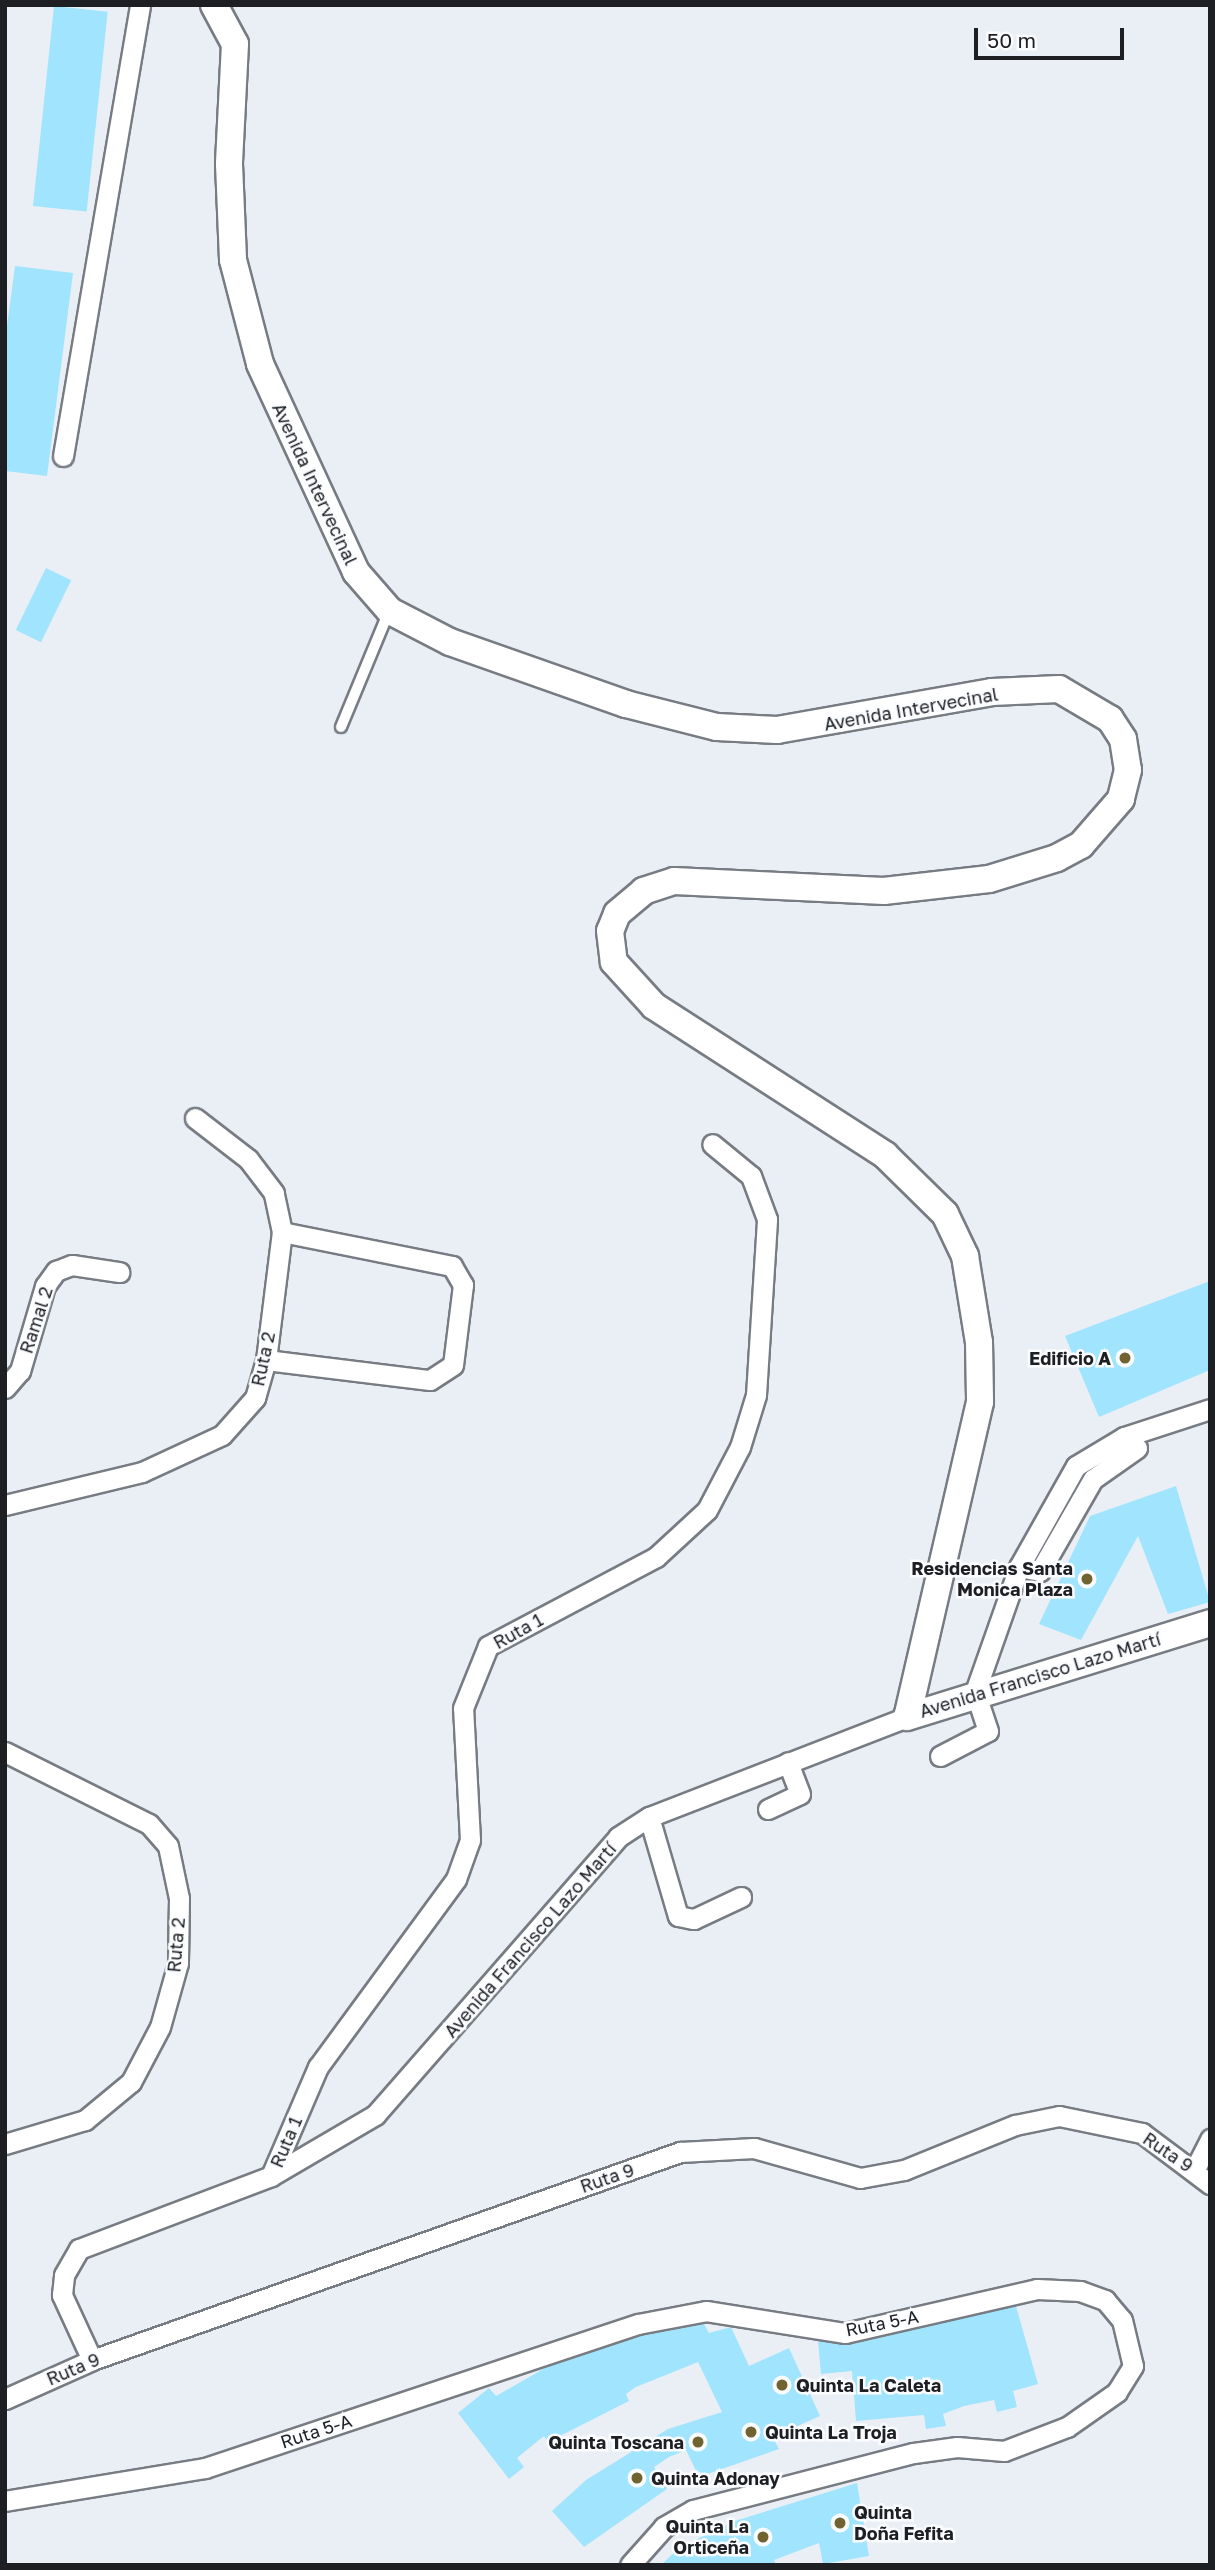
<!DOCTYPE html>
<meta charset="utf-8">
<style>
body{margin:0}
#map{position:relative;width:1215px;height:2570px;overflow:hidden;background:#eaeff6;font-family:"Golos Text",sans-serif}
div>[style]{position:absolute}
.building>*{inset:0;background:#a1e4fd;transform-origin:0 0}
.roads{filter:drop-shadow(2px 0 #777c83) drop-shadow(-2px 0 #777c83) drop-shadow(0 2px #777c83) drop-shadow(0 -2px #777c83)}
.lane>*{height:10px;margin:-5px;padding:0 5px;transform-origin:5px;border-radius:5px;background:#fff}
.street>*{height:19px;margin:-9.5px;padding:0 9.5px;transform-origin:9.5px;border-radius:9.5px;background:#fff}
.secondary>*{height:26px;margin:-13px;padding:0 13px;transform-origin:13px;border-radius:13px;background:#fff}
.dots>*{width:19px;height:19px;translate:-50% -50%;box-sizing:border-box;border:4px solid #fafcff;border-radius:50%}
span{translate:-50% -50%;white-space:nowrap;text-align:center;line-height:1.15;-webkit-text-stroke:5px #fafcff;paint-order:stroke}
.street-label{font-size:18px;color:#1d1f22}
.poi-label{font-size:18px;color:#1d1f22;font-weight:700}
.right{translate:-100% -50%;text-align:right}
.left{translate:0 -50%;text-align:left}
.frame{position:absolute;inset:0;border:7px solid #1d1f22;pointer-events:none}
.scale{position:absolute;left:974px;top:28px;width:150px;height:32px;box-sizing:border-box;border:4px solid #1d1f22;border-top:0;padding-left:9px;font-size:21px;line-height:24px;white-space:nowrap;color:#1d1f22;-webkit-text-stroke:5px #fafcff;paint-order:stroke}
</style>
<div id="map">
<div class="building">
<i style="left:54px;top:6px;width:54px;height:201px;rotate:6deg"></i>
<i style="clip-path:polygon(15px 266px,73px 273px,47px 476px,5px 471px,5px 341px)"></i>
<i style="left:46px;top:568px;width:28px;height:69px;rotate:26deg"></i>
<i style="clip-path:polygon(1210px 1281px,1210px 1370px,1099px 1417px,1065px 1336px)"></i>
<i style="clip-path:polygon(1176px 1486px,1210px 1602px,1168px 1614px,1138px 1536px,1081px 1640px,1039px 1624px,1090px 1516px)"></i>
<i style="clip-path:polygon(1016px 2306px,1038px 2384px,1013px 2391px,1017px 2407px,997px 2412px,994px 2400px,964px 2406px,943px 2414px,946px 2426px,926px 2429px,924px 2415px,856px 2421px,852px 2371px,821px 2374px,818px 2341px,848px 2345px)"></i>
<i style="clip-path:polygon(704px 2324px,709px 2333px,731px 2327px,749px 2366px,789px 2348px,820px 2416px,773px 2437px,779px 2449px,699px 2477px,686px 2450px,669px 2457px,654px 2467px,667px 2489px,584px 2547px,552px 2511px,586px 2480px,668px 2429px,722px 2412px,698px 2362px,636px 2387px,626px 2394px,629px 2401px,548px 2442px,544px 2436px,517px 2458px,524px 2467px,509px 2479px,458px 2413px,489px 2388px,496px 2396px,545px 2368px,641px 2336px)"></i>
<i style="clip-path:polygon(857px 2483px,869px 2556px,823px 2564px,819px 2543px,774px 2560px,776px 2565px,661px 2565px,680px 2547px,738px 2520px)"></i>
</div>
<div class="roads">
<div class="lane">
<i style="left:341px;top:727px;width:126px;rotate:-67.5deg"></i>
</div>
<div class="street">
<i style="left:63px;top:456px;width:458px;rotate:-80.3deg"></i>
<i style="left:266px;top:1360px;width:165px;rotate:7deg"></i>
<i style="left:430px;top:1380px;width:27px;rotate:-33deg"></i>
<i style="left:453px;top:1365px;width:81px;rotate:-82.9deg"></i>
<i style="left:463px;top:1285px;width:22px;rotate:-120deg"></i>
<i style="left:452px;top:1266px;width:173px;rotate:-168.7deg"></i>
<i style="left:5px;top:1388px;width:23px;rotate:-49deg"></i>
<i style="left:20px;top:1371px;width:89px;rotate:-73.6deg"></i>
<i style="left:45px;top:1286px;width:19px;rotate:-54deg"></i>
<i style="left:56px;top:1271px;width:17px;rotate:-21deg"></i>
<i style="left:72px;top:1265px;width:48px;rotate:8.5deg"></i>
<i style="left:5px;top:1505px;width:141px;rotate:-13.5deg"></i>
<i style="left:142px;top:1472px;width:88px;rotate:-24.8deg"></i>
<i style="left:222px;top:1435px;width:50px;rotate:-48.3deg"></i>
<i style="left:255px;top:1398px;width:40px;rotate:-74deg"></i>
<i style="left:266px;top:1360px;width:129px;rotate:-82.9deg"></i>
<i style="left:282px;top:1232px;width:40px;rotate:-102deg"></i>
<i style="left:274px;top:1193px;width:43px;rotate:-127.4deg"></i>
<i style="left:248px;top:1159px;width:67px;rotate:-142.3deg"></i>
<i style="left:1019px;top:1567px;width:21px;rotate:11deg"></i>
<i style="left:1040px;top:1571px;width:106px;rotate:-60.1deg"></i>
<i style="left:1093px;top:1479px;width:54px;rotate:-35.2deg"></i>
<i style="left:5px;top:1752px;width:161px;rotate:26.6deg"></i>
<i style="left:149px;top:1824px;width:29px;rotate:49deg"></i>
<i style="left:168px;top:1846px;width:53px;rotate:78.1deg"></i>
<i style="left:179px;top:1898px;width:65px;rotate:90.9deg"></i>
<i style="left:178px;top:1963px;width:66px;rotate:105.7deg"></i>
<i style="left:160px;top:2027px;width:62px;rotate:117.8deg"></i>
<i style="left:131px;top:2082px;width:60px;rotate:140.4deg"></i>
<i style="left:85px;top:2120px;width:84px;rotate:163.3deg"></i>
<i style="left:940px;top:1756px;width:54px;rotate:-27.5deg"></i>
<i style="left:988px;top:1731px;width:41px;rotate:-108.4deg"></i>
<i style="left:975px;top:1692px;width:133px;rotate:-70.6deg"></i>
<i style="left:1019px;top:1567px;width:116px;rotate:-60.6deg"></i>
<i style="left:1076px;top:1466px;width:56px;rotate:-31.1deg"></i>
<i style="left:1124px;top:1437px;width:90px;rotate:-18deg"></i>
<i style="left:768px;top:1809px;width:35px;rotate:-25deg"></i>
<i style="left:800px;top:1794px;width:34px;rotate:-111deg"></i>
<i style="left:649px;top:1817px;width:103px;rotate:73.7deg"></i>
<i style="left:678px;top:1916px;width:16px;rotate:11deg"></i>
<i style="left:694px;top:1919px;width:52px;rotate:-25.1deg"></i>
<i style="left:1195px;top:2169px;width:34px;rotate:-63deg"></i>
<i style="left:271px;top:2176px;width:119px;rotate:-66.7deg"></i>
<i style="left:318px;top:2067px;width:233px;rotate:-53.7deg"></i>
<i style="left:456px;top:1879px;width:41px;rotate:-70.3deg"></i>
<i style="left:470px;top:1840px;width:132px;rotate:-93deg"></i>
<i style="left:463px;top:1708px;width:67px;rotate:-68deg"></i>
<i style="left:488px;top:1646px;width:190px;rotate:-27.9deg"></i>
<i style="left:656px;top:1557px;width:69px;rotate:-42.7deg"></i>
<i style="left:707px;top:1510px;width:71px;rotate:-62.4deg"></i>
<i style="left:740px;top:1447px;width:54px;rotate:-72.9deg"></i>
<i style="left:756px;top:1395px;width:176px;rotate:-86.4deg"></i>
<i style="left:767px;top:1219px;width:46px;rotate:-110.4deg"></i>
<i style="left:751px;top:1176px;width:50px;rotate:-140.6deg"></i>
<i style="left:92px;top:2360px;width:72px;rotate:-114.8deg"></i>
<i style="left:62px;top:2295px;width:20px;rotate:-84deg"></i>
<i style="left:64px;top:2275px;width:30px;rotate:-60deg"></i>
<i style="left:79px;top:2249px;width:205px;rotate:-20.8deg"></i>
<i style="left:271px;top:2176px;width:121px;rotate:-30.4deg"></i>
<i style="left:375px;top:2115px;width:369px;rotate:-48.8deg"></i>
<i style="left:618px;top:1837px;width:37px;rotate:-33deg"></i>
<i style="left:649px;top:1817px;width:277px;rotate:-21.2deg"></i>
<i style="left:5px;top:2399px;width:95px;rotate:-24.1deg"></i>
<i style="left:92px;top:2360px;width:624px;rotate:-19.48deg"></i>
<i style="left:680px;top:2152px;width:74px;rotate:-3.1deg"></i>
<i style="left:754px;top:2148px;width:110px;rotate:15.8deg"></i>
<i style="left:860px;top:2178px;width:45px;rotate:-10.3deg"></i>
<i style="left:904px;top:2170px;width:120px;rotate:-22.1deg"></i>
<i style="left:1015px;top:2125px;width:45px;rotate:-11.6deg"></i>
<i style="left:1059px;top:2116px;width:85px;rotate:11.6deg"></i>
<i style="left:1142px;top:2133px;width:85px;rotate:36.9deg"></i>
<i style="left:5px;top:2501px;width:203px;rotate:-9.4deg"></i>
<i style="left:205px;top:2468px;width:456px;rotate:-18.4deg"></i>
<i style="left:638px;top:2324px;width:69px;rotate:-10.8deg"></i>
<i style="left:706px;top:2311px;width:141px;rotate:9deg"></i>
<i style="left:845px;top:2333px;width:197px;rotate:-12.9deg"></i>
<i style="left:1037px;top:2289px;width:43px;rotate:2.7deg"></i>
<i style="left:1080px;top:2291px;width:27px;rotate:20deg"></i>
<i style="left:1105px;top:2300px;width:26px;rotate:50deg"></i>
<i style="left:1122px;top:2320px;width:47px;rotate:76.6deg"></i>
<i style="left:1133px;top:2366px;width:31px;rotate:122deg"></i>
<i style="left:1117px;top:2392px;width:61px;rotate:145deg"></i>
<i style="left:1067px;top:2427px;width:67px;rotate:159.1deg"></i>
<i style="left:1004px;top:2451px;width:47px;rotate:-175.1deg"></i>
<i style="left:957px;top:2447px;width:44px;rotate:172.2deg"></i>
<i style="left:913px;top:2453px;width:227px;rotate:165.5deg"></i>
<i style="left:693px;top:2510px;width:34px;rotate:150deg"></i>
<i style="left:664px;top:2527px;width:51px;rotate:131.8deg"></i>
</div>
<div class="secondary">
<i style="left:214px;top:5px;width:44px;rotate:61.7deg"></i>
<i style="left:235px;top:44px;width:120px;rotate:92.9deg"></i>
<i style="left:229px;top:164px;width:96px;rotate:87.6deg"></i>
<i style="left:233px;top:260px;width:107px;rotate:75.4deg"></i>
<i style="left:260px;top:364px;width:229px;rotate:65.2deg"></i>
<i style="left:356px;top:572px;width:52px;rotate:48.9deg"></i>
<i style="left:390px;top:611px;width:68px;rotate:27.3deg"></i>
<i style="left:450px;top:642px;width:187px;rotate:19.4deg"></i>
<i style="left:626px;top:704px;width:94px;rotate:14.2deg"></i>
<i style="left:717px;top:727px;width:60px;rotate:2.9deg"></i>
<i style="left:777px;top:730px;width:218px;rotate:-10deg"></i>
<i style="left:992px;top:692px;width:67px;rotate:-2.6deg"></i>
<i style="left:1059px;top:689px;width:59px;rotate:30.5deg"></i>
<i style="left:1110px;top:719px;width:24px;rotate:57deg"></i>
<i style="left:1123px;top:739px;width:31px;rotate:81deg"></i>
<i style="left:1128px;top:770px;width:30px;rotate:104deg"></i>
<i style="left:1121px;top:799px;width:61px;rotate:131deg"></i>
<i style="left:1081px;top:845px;width:27px;rotate:152deg"></i>
<i style="left:1057px;top:858px;width:71px;rotate:162.8deg"></i>
<i style="left:989px;top:879px;width:106px;rotate:173.5deg"></i>
<i style="left:884px;top:891px;width:210px;rotate:-177.3deg"></i>
<i style="left:674px;top:881px;width:32px;rotate:162deg"></i>
<i style="left:644px;top:891px;width:35px;rotate:140deg"></i>
<i style="left:617px;top:914px;width:18px;rotate:112deg"></i>
<i style="left:610px;top:931px;width:31px;rotate:83deg"></i>
<i style="left:614px;top:962px;width:59px;rotate:47.7deg"></i>
<i style="left:654px;top:1006px;width:275px;rotate:32.8deg"></i>
<i style="left:885px;top:1155px;width:84px;rotate:44.5deg"></i>
<i style="left:945px;top:1214px;width:47px;rotate:64.5deg"></i>
<i style="left:965px;top:1256px;width:87px;rotate:80.8deg"></i>
<i style="left:979px;top:1342px;width:60px;rotate:89deg"></i>
<i style="left:980px;top:1402px;width:323px;rotate:103deg"></i>
<i style="left:907px;top:1717px;width:317px;rotate:-17.2deg"></i>
</div>
</div>
<div class="dots">
<i style="left:1125px;top:1358px;background:#706330"></i>
<i style="left:1087px;top:1579px;background:#706330"></i>
<i style="left:782px;top:2385px;background:#706330"></i>
<i style="left:751px;top:2432px;background:#706330"></i>
<i style="left:698px;top:2442px;background:#706330"></i>
<i style="left:637px;top:2478px;background:#706330"></i>
<i style="left:840px;top:2523px;background:#706330"></i>
<i style="left:763px;top:2537px;background:#706330"></i>
</div>
<div class="street-label">
<span style="left:315px;top:484px;rotate:65deg">Avenida Intervecinal</span>
<span style="left:911px;top:709px;rotate:-10deg">Avenida Intervecinal</span>
<span style="left:36px;top:1320px;rotate:-72deg">Ramal 2</span>
<span style="left:263px;top:1359px;rotate:-78deg">Ruta 2</span>
<span style="left:518px;top:1631px;rotate:-29deg">Ruta 1</span>
<span style="left:1040px;top:1675px;rotate:-17deg">Avenida Francisco Lazo Martí</span>
<span style="left:530px;top:1940px;rotate:-49deg">Avenida Francisco Lazo Martí</span>
<span style="left:176px;top:1945px;rotate:-85deg">Ruta 2</span>
<span style="left:286px;top:2142px;rotate:-67deg">Ruta 1</span>
<span style="left:1168px;top:2152px;rotate:34deg">Ruta 9</span>
<span style="left:607px;top:2178px;rotate:-19deg">Ruta 9</span>
<span style="left:882px;top:2323px;rotate:-11deg">Ruta 5-A</span>
<span style="left:73px;top:2369px;rotate:-23deg">Ruta 9</span>
<span style="left:316px;top:2431px;rotate:-18deg">Ruta 5-A</span>
</div>
<div class="poi-label">
<span class="right" style="left:1111px;top:1358px">Edificio A</span>
<span class="right" style="left:1073px;top:1579px">Residencias Santa<br>Monica Plaza</span>
<span class="left" style="left:796px;top:2385px">Quinta La Caleta</span>
<span class="left" style="left:765px;top:2432px">Quinta La Troja</span>
<span class="right" style="left:684px;top:2442px">Quinta Toscana</span>
<span class="left" style="left:651px;top:2478px">Quinta Adonay</span>
<span class="left" style="left:854px;top:2523px">Quinta<br>Doña Fefita</span>
<span class="right" style="left:749px;top:2537px">Quinta La<br>Orticeña</span>
</div>
<div class="frame"></div>
<div class="scale">50 m</div>
</div>
